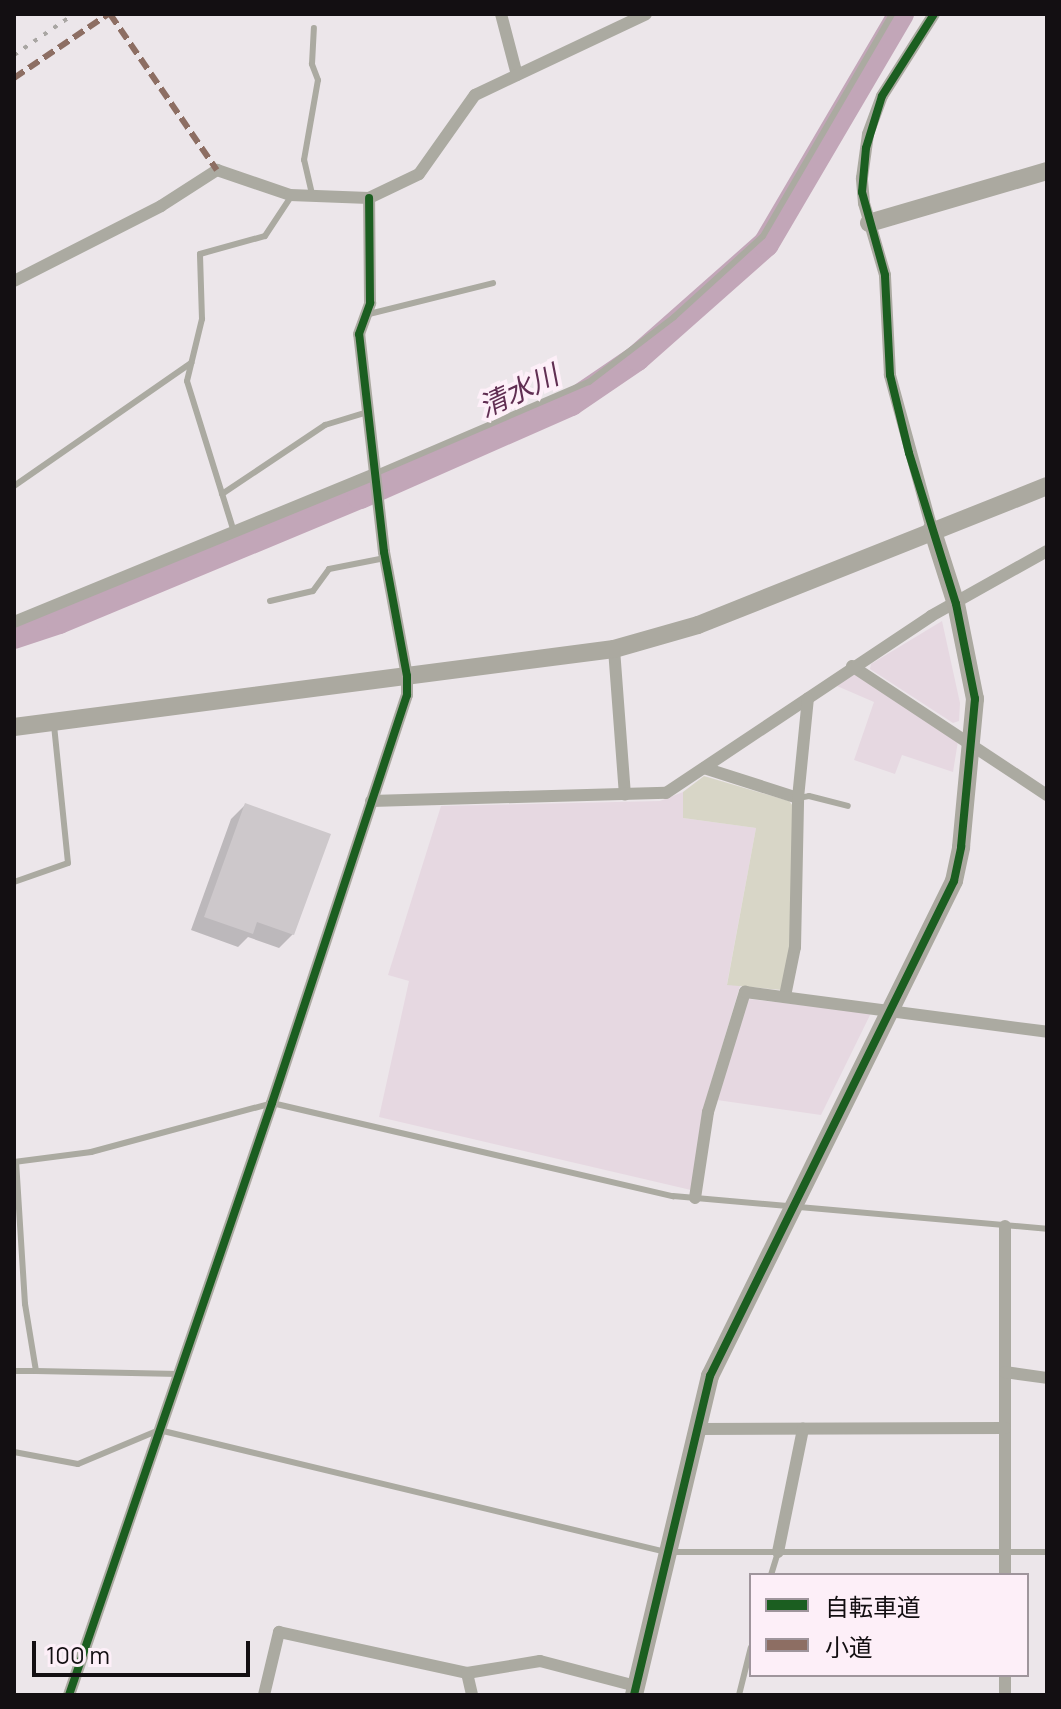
<!DOCTYPE html>
<meta charset="utf-8">
<style>
body{margin:0}
#map{position:relative;width:1061px;height:1709px;overflow:hidden;background:#ece6ea;font-family:Manrope,"Noto Sans JP",sans-serif}
div>[style]{position:absolute}
.built>*{inset:0;background:#e6d8e1}
.green>*{inset:0;background:#d8d6c7}
.shadow>*{inset:0;background:#0003}
.river>*{height:26px;margin:-13px;padding:0 13px;transform-origin:13px;border-radius:13px;background:#c2a6b8}
.building>*{inset:0;background:#cdc8cb}
.lane>*{height:6px;margin:-3px;padding:0 3px;transform-origin:3px;border-radius:3px;background:#abaaa1}
.street>*{height:12px;margin:-6px;padding:0 6px;transform-origin:6px;border-radius:6px;background:#abaaa1}
.secondary>*{height:18px;margin:-9px;padding:0 9px;transform-origin:9px;border-radius:9px;background:#aba9a0}
.rail>*{height:4px;margin-top:-2px;transform-origin:0;background:repeating-linear-gradient(90deg,#a9a6a3 0 4px,transparent 0 12px)}
.quiet>*{height:6px;margin-top:-3px;transform-origin:0;background:repeating-linear-gradient(90deg,#8d6e63 0 12px,transparent 0 18px)}
.cycleway>*{height:8px;margin:-4px;padding:0 4px;transform-origin:4px;border-radius:4px;background:#1b5e20}
span{translate:-50% -50%;white-space:nowrap;text-align:center;line-height:1.15;-webkit-text-stroke:8px #fdeff8;paint-order:stroke}
.water-label{font-size:28px;color:#602e52;font-style:italic}
.frame{position:absolute;inset:0;border:16px solid #130f12;pointer-events:none}
.legend{position:absolute;left:749px;top:1573px;width:280px;height:104px;box-sizing:border-box;background:#fdeff8;border:2px solid #9f959c;margin:0;padding:10px 14px;list-style:none;font-size:24px;color:#130f12}
.legend li{display:flex;align-items:center;gap:16px;height:40px}
.legend b{width:40px;border:2px solid #9f959c}
.scale{position:absolute;left:32px;top:1641px;width:218px;height:36px;box-sizing:border-box;border:4px solid #130f12;border-top:0;padding-left:10px;font-size:24px;line-height:28px;white-space:nowrap;color:#130f12;-webkit-text-stroke:6px #fdeff8;paint-order:stroke}
</style>
<div id="map">
<div class="built">
<i style="clip-path:polygon(942px 621px,960px 703px,959px 721px,953px 723px,870px 669px,871px 664px)"></i>
<i style="clip-path:polygon(852px 674px,859px 675px,958px 741px,953px 772px,902px 755px,895px 774px,854px 760px,874px 702px,837px 686px)"></i>
<i style="clip-path:polygon(683px 792px,683px 818px,756px 828px,727px 984px,740px 986px,703px 1110px,691px 1190px,379px 1117px,409px 981px,388px 975px,441px 806px,660px 801px)"></i>
<i style="clip-path:polygon(748px 999px,871px 1013px,821px 1115px,717px 1100px)"></i>
</div>
<div class="green">
<i style="clip-path:polygon(704px 776px,789px 801px,793px 806px,791px 943px,782px 990px,727px 985px,756px 828px,683px 818px,683px 792px)"></i>
</div>
<div class="shadow">
<i style="clip-path:polygon(245px 805px,293px 934px,279px 948px,248px 937px,238px 947px,191px 930px,231px 819px)"></i>
</div>
<div class="river">
<i style="left:14px;top:636px;width:47px;rotate:-18.4deg"></i>
<i style="left:59px;top:621px;width:326px;rotate:-22.6deg"></i>
<i style="left:360px;top:496px;width:231px;rotate:-23.8deg"></i>
<i style="left:571px;top:403px;width:80px;rotate:-34.3deg"></i>
<i style="left:637px;top:358px;width:172px;rotate:-41.5deg"></i>
<i style="left:766px;top:244px;width:267px;rotate:-59.6deg"></i>
</div>
<div class="building">
<i style="clip-path:polygon(245px 803px,331px 834px,294px 935px,257px 922px,253px 934px,204px 917px)"></i>
</div>
<div class="lane">
<i style="left:312px;top:194px;width:35px;rotate:-103deg"></i>
<i style="left:304px;top:160px;width:81px;rotate:-80.1deg"></i>
<i style="left:318px;top:80px;width:17px;rotate:-111deg"></i>
<i style="left:312px;top:64px;width:36px;rotate:-87deg"></i>
<i style="left:365px;top:315px;width:132px;rotate:-14deg"></i>
<i style="left:374px;top:474px;width:234px;rotate:-23.2deg"></i>
<i style="left:589px;top:382px;width:107px;rotate:-37.4deg"></i>
<i style="left:674px;top:317px;width:120px;rotate:-42.3deg"></i>
<i style="left:763px;top:236px;width:257px;rotate:-59.8deg"></i>
<i style="left:14px;top:486px;width:216px;rotate:-34.8deg"></i>
<i style="left:222px;top:494px;width:124px;rotate:-33.8deg"></i>
<i style="left:325px;top:425px;width:45px;rotate:-16.8deg"></i>
<i style="left:234px;top:532px;width:158px;rotate:-107.3deg"></i>
<i style="left:187px;top:381px;width:64px;rotate:-76.4deg"></i>
<i style="left:202px;top:319px;width:65px;rotate:-91.8deg"></i>
<i style="left:200px;top:254px;width:67px;rotate:-15.5deg"></i>
<i style="left:265px;top:236px;width:49px;rotate:-56.6deg"></i>
<i style="left:270px;top:601px;width:44px;rotate:-13.1deg"></i>
<i style="left:313px;top:591px;width:27px;rotate:-54deg"></i>
<i style="left:329px;top:569px;width:57px;rotate:-11.1deg"></i>
<i style="left:798px;top:798px;width:11px;rotate:-10deg"></i>
<i style="left:809px;top:796px;width:40px;rotate:14.4deg"></i>
<i style="left:14px;top:882px;width:57px;rotate:-19.4deg"></i>
<i style="left:68px;top:863px;width:140px;rotate:-95.8deg"></i>
<i style="left:14px;top:1162px;width:78px;rotate:-7.4deg"></i>
<i style="left:91px;top:1152px;width:188px;rotate:-15.1deg"></i>
<i style="left:272px;top:1103px;width:412px;rotate:13.1deg"></i>
<i style="left:673px;top:1196px;width:375px;rotate:5deg"></i>
<i style="left:14px;top:1371px;width:22px"></i>
<i style="left:36px;top:1371px;width:68px;rotate:-99.3deg"></i>
<i style="left:25px;top:1304px;width:142px;rotate:-93.6deg"></i>
<i style="left:36px;top:1371px;width:143px;rotate:1.2deg"></i>
<i style="left:14px;top:1452px;width:65px;rotate:10.6deg"></i>
<i style="left:78px;top:1464px;width:88px;rotate:-22.8deg"></i>
<i style="left:159px;top:1430px;width:521px;rotate:13.53deg"></i>
<i style="left:666px;top:1552px;width:381px"></i>
<i style="left:771px;top:1575px;width:24px;rotate:-73deg"></i>
<i style="left:739px;top:1695px;width:49px;rotate:-76deg"></i>
</div>
<div class="street">
<i style="left:501px;top:14px;width:63px;rotate:75.3deg"></i>
<i style="left:14px;top:281px;width:165px;rotate:-27deg"></i>
<i style="left:161px;top:206px;width:67px;rotate:-32.7deg"></i>
<i style="left:217px;top:170px;width:77px;rotate:18.9deg"></i>
<i style="left:290px;top:195px;width:79px;rotate:2.2deg"></i>
<i style="left:369px;top:198px;width:55px;rotate:-25.6deg"></i>
<i style="left:419px;top:174px;width:97px;rotate:-54.7deg"></i>
<i style="left:475px;top:95px;width:189px;rotate:-25.3deg"></i>
<i style="left:932px;top:529px;width:160px;rotate:-105.3deg"></i>
<i style="left:890px;top:375px;width:100px;rotate:-92.9deg"></i>
<i style="left:885px;top:275px;width:75px;rotate:-106.3deg"></i>
<i style="left:864px;top:203px;width:25px;rotate:-95deg"></i>
<i style="left:862px;top:178px;width:44px;rotate:-82.2deg"></i>
<i style="left:868px;top:134px;width:40px;rotate:-69.8deg"></i>
<i style="left:882px;top:96px;width:97px;rotate:-57.6deg"></i>
<i style="left:14px;top:622px;width:389px;rotate:-22.3deg"></i>
<i style="left:614px;top:649px;width:146px;rotate:85.7deg"></i>
<i style="left:852px;top:666px;width:234px;rotate:33.5deg"></i>
<i style="left:704px;top:768px;width:99px;rotate:17.7deg"></i>
<i style="left:371px;top:801px;width:295px;rotate:-1.6deg"></i>
<i style="left:666px;top:793px;width:319px;rotate:-33.7deg"></i>
<i style="left:931px;top:616px;width:133px;rotate:-29.3deg"></i>
<i style="left:785px;top:996px;width:50px;rotate:-78.5deg"></i>
<i style="left:795px;top:947px;width:149px;rotate:-88.8deg"></i>
<i style="left:798px;top:798px;width:100px;rotate:-84.3deg"></i>
<i style="left:695px;top:1198px;width:87px;rotate:-81.4deg"></i>
<i style="left:708px;top:1112px;width:126px;rotate:-72.9deg"></i>
<i style="left:745px;top:992px;width:305px;rotate:7.5deg"></i>
<i style="left:1005px;top:1226px;width:349px;rotate:90deg"></i>
<i style="left:1005px;top:1372px;width:42px;rotate:8.1deg"></i>
<i style="left:697px;top:1429px;width:308px;rotate:-0.2deg"></i>
<i style="left:778px;top:1552px;width:126px;rotate:-78.5deg"></i>
<i style="left:467px;top:1673px;width:23px;rotate:77deg"></i>
<i style="left:1005px;top:1675px;width:20px;rotate:90deg"></i>
<i style="left:69px;top:1695px;width:626px;rotate:-71.07deg"></i>
<i style="left:272px;top:1103px;width:430px;rotate:-71.7deg"></i>
<i style="left:407px;top:695px;width:19px;rotate:-90deg"></i>
<i style="left:407px;top:676px;width:126px;rotate:-100.5deg"></i>
<i style="left:384px;top:552px;width:219px;rotate:-96.5deg"></i>
<i style="left:359px;top:334px;width:33px;rotate:-70deg"></i>
<i style="left:370px;top:303px;width:105px;rotate:-90.5deg"></i>
<i style="left:264px;top:1695px;width:65px;rotate:-76.6deg"></i>
<i style="left:279px;top:1632px;width:192px;rotate:12.3deg"></i>
<i style="left:467px;top:1673px;width:74px;rotate:-9.3deg"></i>
<i style="left:540px;top:1661px;width:99px;rotate:14.6deg"></i>
</div>
<div class="secondary">
<i style="left:869px;top:223px;width:185px;rotate:-16.3deg"></i>
<i style="left:14px;top:727px;width:605px;rotate:-7.41deg"></i>
<i style="left:614px;top:649px;width:87px;rotate:-15.9deg"></i>
<i style="left:698px;top:625px;width:376px;rotate:-21.7deg"></i>
<i style="left:634px;top:1695px;width:328px;rotate:-76.6deg"></i>
<i style="left:710px;top:1376px;width:552px;rotate:-63.76deg"></i>
<i style="left:954px;top:881px;width:35px;rotate:-78deg"></i>
<i style="left:961px;top:847px;width:149px;rotate:-84.6deg"></i>
<i style="left:975px;top:699px;width:97px;rotate:-101.3deg"></i>
<i style="left:956px;top:604px;width:79px;rotate:-107.7deg"></i>
</div>
<div class="rail">
<i style="left:14px;top:55px;width:73px;rotate:-34.3deg"></i>
</div>
<div class="quiet">
<i style="left:110px;top:14px;width:189px;rotate:55.6deg"></i>
<i style="left:14px;top:78px;width:114px;rotate:-34.2deg"></i>
</div>
<div class="cycleway">
<i style="left:69px;top:1695px;width:626px;rotate:-71.07deg"></i>
<i style="left:272px;top:1103px;width:430px;rotate:-71.7deg"></i>
<i style="left:407px;top:695px;width:19px;rotate:-90deg"></i>
<i style="left:407px;top:676px;width:126px;rotate:-100.5deg"></i>
<i style="left:384px;top:552px;width:219px;rotate:-96.5deg"></i>
<i style="left:359px;top:334px;width:33px;rotate:-70deg"></i>
<i style="left:370px;top:303px;width:105px;rotate:-90.5deg"></i>
<i style="left:634px;top:1695px;width:328px;rotate:-76.6deg"></i>
<i style="left:710px;top:1376px;width:552px;rotate:-63.76deg"></i>
<i style="left:954px;top:881px;width:35px;rotate:-78deg"></i>
<i style="left:961px;top:847px;width:149px;rotate:-84.6deg"></i>
<i style="left:975px;top:699px;width:97px;rotate:-101.3deg"></i>
<i style="left:956px;top:604px;width:158px;rotate:-107.3deg"></i>
<i style="left:909px;top:453px;width:80px;rotate:-103.7deg"></i>
<i style="left:890px;top:375px;width:100px;rotate:-92.9deg"></i>
<i style="left:885px;top:275px;width:86px;rotate:-105.5deg"></i>
<i style="left:862px;top:192px;width:44px;rotate:-84.8deg"></i>
<i style="left:866px;top:148px;width:54px;rotate:-72.9deg"></i>
<i style="left:882px;top:96px;width:97px;rotate:-57.6deg"></i>
</div>
<div class="water-label">
<span style="left:518px;top:390px;rotate:-25deg">清水川</span>
</div>
<div class="frame"></div>
<ul class="legend">
<li><b style="height:10px;background:#1b5e20"></b>自転車道</li>
<li><b style="height:10px;background:#8d6e63"></b>小道</li>
</ul>
<div class="scale">100 m</div>
</div>
